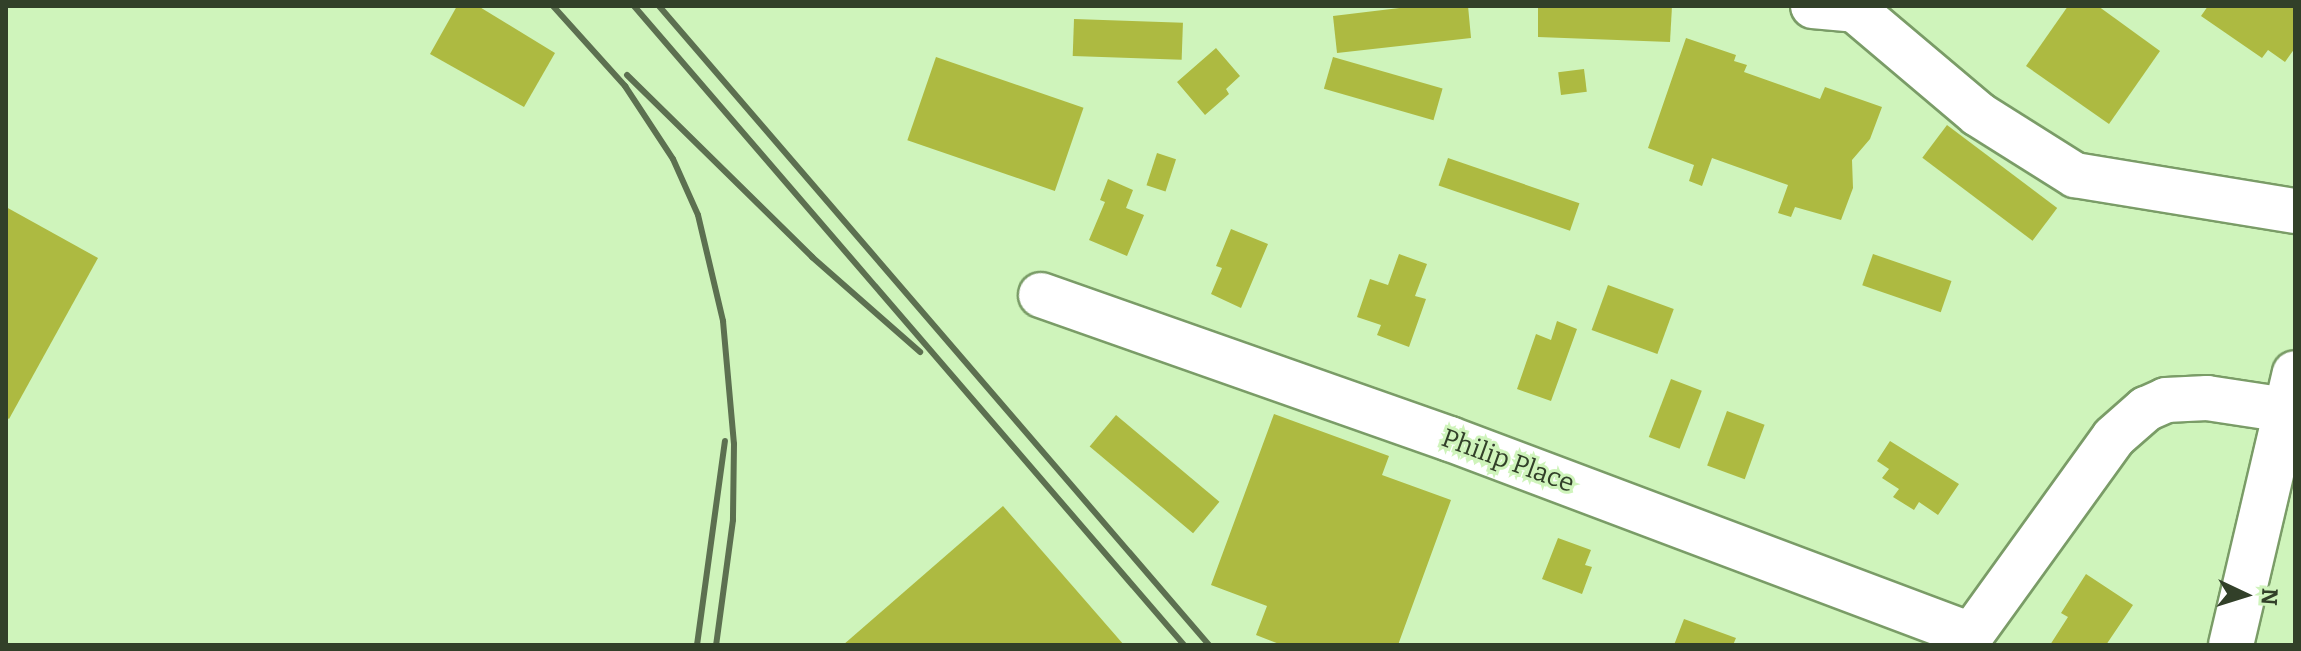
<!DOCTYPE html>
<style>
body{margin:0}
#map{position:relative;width:2301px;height:651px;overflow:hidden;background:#cff4bb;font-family:Bitter,serif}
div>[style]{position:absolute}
.building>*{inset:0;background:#adba41;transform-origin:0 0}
.roads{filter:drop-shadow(2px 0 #7a9c67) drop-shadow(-2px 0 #7a9c67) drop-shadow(0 2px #7a9c67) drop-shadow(0 -2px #7a9c67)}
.minor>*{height:44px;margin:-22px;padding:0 22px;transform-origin:22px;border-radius:22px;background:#fff}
.major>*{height:44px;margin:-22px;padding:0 22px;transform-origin:22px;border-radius:22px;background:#fff}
.rail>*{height:6px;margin:-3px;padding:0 3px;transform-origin:3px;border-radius:3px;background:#5c7050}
span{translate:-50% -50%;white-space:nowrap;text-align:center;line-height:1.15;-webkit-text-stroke:6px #cff4bb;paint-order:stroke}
.street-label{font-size:26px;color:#324029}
.frame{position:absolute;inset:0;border:8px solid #324029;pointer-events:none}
.north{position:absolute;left:2205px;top:555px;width:80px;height:80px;-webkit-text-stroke:6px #cff4bb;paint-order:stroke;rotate:94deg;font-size:22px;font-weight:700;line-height:32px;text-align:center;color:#324029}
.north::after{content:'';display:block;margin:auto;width:28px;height:36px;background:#324029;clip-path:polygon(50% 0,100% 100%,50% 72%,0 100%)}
</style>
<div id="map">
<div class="building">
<i style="clip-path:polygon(457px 6px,478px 6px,555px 53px,524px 107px,430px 54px)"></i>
<i style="clip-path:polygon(1416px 6px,1468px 6px,1471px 38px,1337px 53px,1333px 16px)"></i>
<i style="clip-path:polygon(1538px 6px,1672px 6px,1670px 42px,1538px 37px)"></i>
<i style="clip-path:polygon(2068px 6px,2098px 6px,2160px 51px,2109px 124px,2026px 66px)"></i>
<i style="clip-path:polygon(2208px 6px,2295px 6px,2295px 48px,2285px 62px,2268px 50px,2262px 58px,2201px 16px)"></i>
<i style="left:1074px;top:19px;width:109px;height:37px;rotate:2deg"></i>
<i style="clip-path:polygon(1686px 38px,1736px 55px,1734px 61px,1747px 65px,1744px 72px,1820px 99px,1825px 87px,1882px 107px,1870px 139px,1852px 160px,1853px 188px,1841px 220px,1795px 207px,1791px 217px,1778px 213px,1788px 185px,1712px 158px,1702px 186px,1689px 181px,1694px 165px,1648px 148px)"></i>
<i style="clip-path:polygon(1216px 48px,1240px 76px,1226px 89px,1229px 94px,1205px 115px,1177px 82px)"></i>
<i style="left:936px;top:57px;width:156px;height:88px;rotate:19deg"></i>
<i style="left:1333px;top:57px;width:114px;height:33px;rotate:16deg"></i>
<i style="left:1584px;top:69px;width:23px;height:26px;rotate:83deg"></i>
<i style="left:1947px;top:125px;width:138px;height:41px;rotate:37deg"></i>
<i style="left:1157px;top:153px;width:20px;height:34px;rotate:18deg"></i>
<i style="left:1448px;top:158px;width:139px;height:29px;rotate:19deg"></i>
<i style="clip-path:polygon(1108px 179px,1133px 190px,1126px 208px,1144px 215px,1127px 256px,1089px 240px,1105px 202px,1100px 200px)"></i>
<i style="clip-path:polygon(6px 207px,98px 258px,9px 419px,6px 417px)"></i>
<i style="clip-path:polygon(1231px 229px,1268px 244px,1241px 308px,1211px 294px,1222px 268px,1216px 266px)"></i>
<i style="clip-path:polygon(1399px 254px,1427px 264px,1415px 296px,1426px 299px,1409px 347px,1377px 335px,1381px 325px,1357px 317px,1370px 279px,1388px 285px)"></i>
<i style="left:1873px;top:254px;width:83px;height:33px;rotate:19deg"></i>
<i style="left:1608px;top:285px;width:70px;height:48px;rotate:20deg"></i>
<i style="clip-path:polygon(1557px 321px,1577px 329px,1551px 401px,1517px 389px,1536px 334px,1551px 340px)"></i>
<i style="left:1671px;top:379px;width:33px;height:62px;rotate:21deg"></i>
<i style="left:1727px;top:411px;width:40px;height:58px;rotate:20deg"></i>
<i style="clip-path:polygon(1274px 414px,1389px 456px,1382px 475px,1451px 500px,1398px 645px,1282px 645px,1256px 635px,1267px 606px,1211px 585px)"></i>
<i style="left:1116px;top:415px;width:135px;height:41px;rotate:40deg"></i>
<i style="clip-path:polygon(1890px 441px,1959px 484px,1938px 515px,1919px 502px,1914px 510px,1893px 497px,1899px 489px,1882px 478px,1889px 469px,1877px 461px)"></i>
<i style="clip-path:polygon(1003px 506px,1124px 645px,843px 645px)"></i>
<i style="clip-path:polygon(1558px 538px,1591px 550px,1585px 565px,1592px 567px,1582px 594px,1542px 579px)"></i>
<i style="clip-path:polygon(2086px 574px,2133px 605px,2106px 645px,2050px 645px,2068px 617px,2061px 613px)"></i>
<i style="clip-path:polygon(1684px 619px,1736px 638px,1733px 645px,1674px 645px)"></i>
</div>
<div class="roads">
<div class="minor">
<i style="left:1813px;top:6px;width:42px;rotate:5.4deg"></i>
<i style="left:1855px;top:10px;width:161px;rotate:40.2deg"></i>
<i style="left:1978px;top:114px;width:115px;rotate:32.2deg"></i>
<i style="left:2075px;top:175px;width:223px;rotate:9.3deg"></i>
<i style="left:1041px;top:295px;width:434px;rotate:19.4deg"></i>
<i style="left:1450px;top:439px;width:557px;rotate:20.62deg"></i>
<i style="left:1964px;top:645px;width:256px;rotate:-54.2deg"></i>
<i style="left:2114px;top:437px;width:43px;rotate:-41.2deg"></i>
<i style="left:2146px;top:409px;width:22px;rotate:-24deg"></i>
<i style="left:2166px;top:400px;width:41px;rotate:-2.8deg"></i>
<i style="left:2207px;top:398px;width:80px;rotate:8.6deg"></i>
</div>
<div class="major">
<i style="left:2231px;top:645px;width:279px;rotate:-76.8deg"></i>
</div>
</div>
<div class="rail">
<i style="left:553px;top:6px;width:108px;rotate:48deg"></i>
<i style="left:625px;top:86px;width:87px;rotate:56.7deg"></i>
<i style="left:673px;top:159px;width:61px;rotate:65.9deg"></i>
<i style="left:698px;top:215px;width:109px;rotate:76.7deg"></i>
<i style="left:723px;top:321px;width:123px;rotate:84.9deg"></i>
<i style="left:734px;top:444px;width:76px;rotate:90.8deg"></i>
<i style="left:733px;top:520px;width:126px;rotate:97.7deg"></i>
<i style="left:634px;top:6px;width:843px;rotate:49.28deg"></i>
<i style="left:659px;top:6px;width:843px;rotate:49.28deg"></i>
<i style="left:627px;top:75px;width:260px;rotate:44.5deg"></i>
<i style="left:812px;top:257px;width:144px;rotate:41.3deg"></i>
<i style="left:697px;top:645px;width:206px;rotate:-82.2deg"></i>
</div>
<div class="street-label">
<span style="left:1508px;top:461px;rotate:20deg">Philip Place</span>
</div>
<div class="frame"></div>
<div class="north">N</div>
</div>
